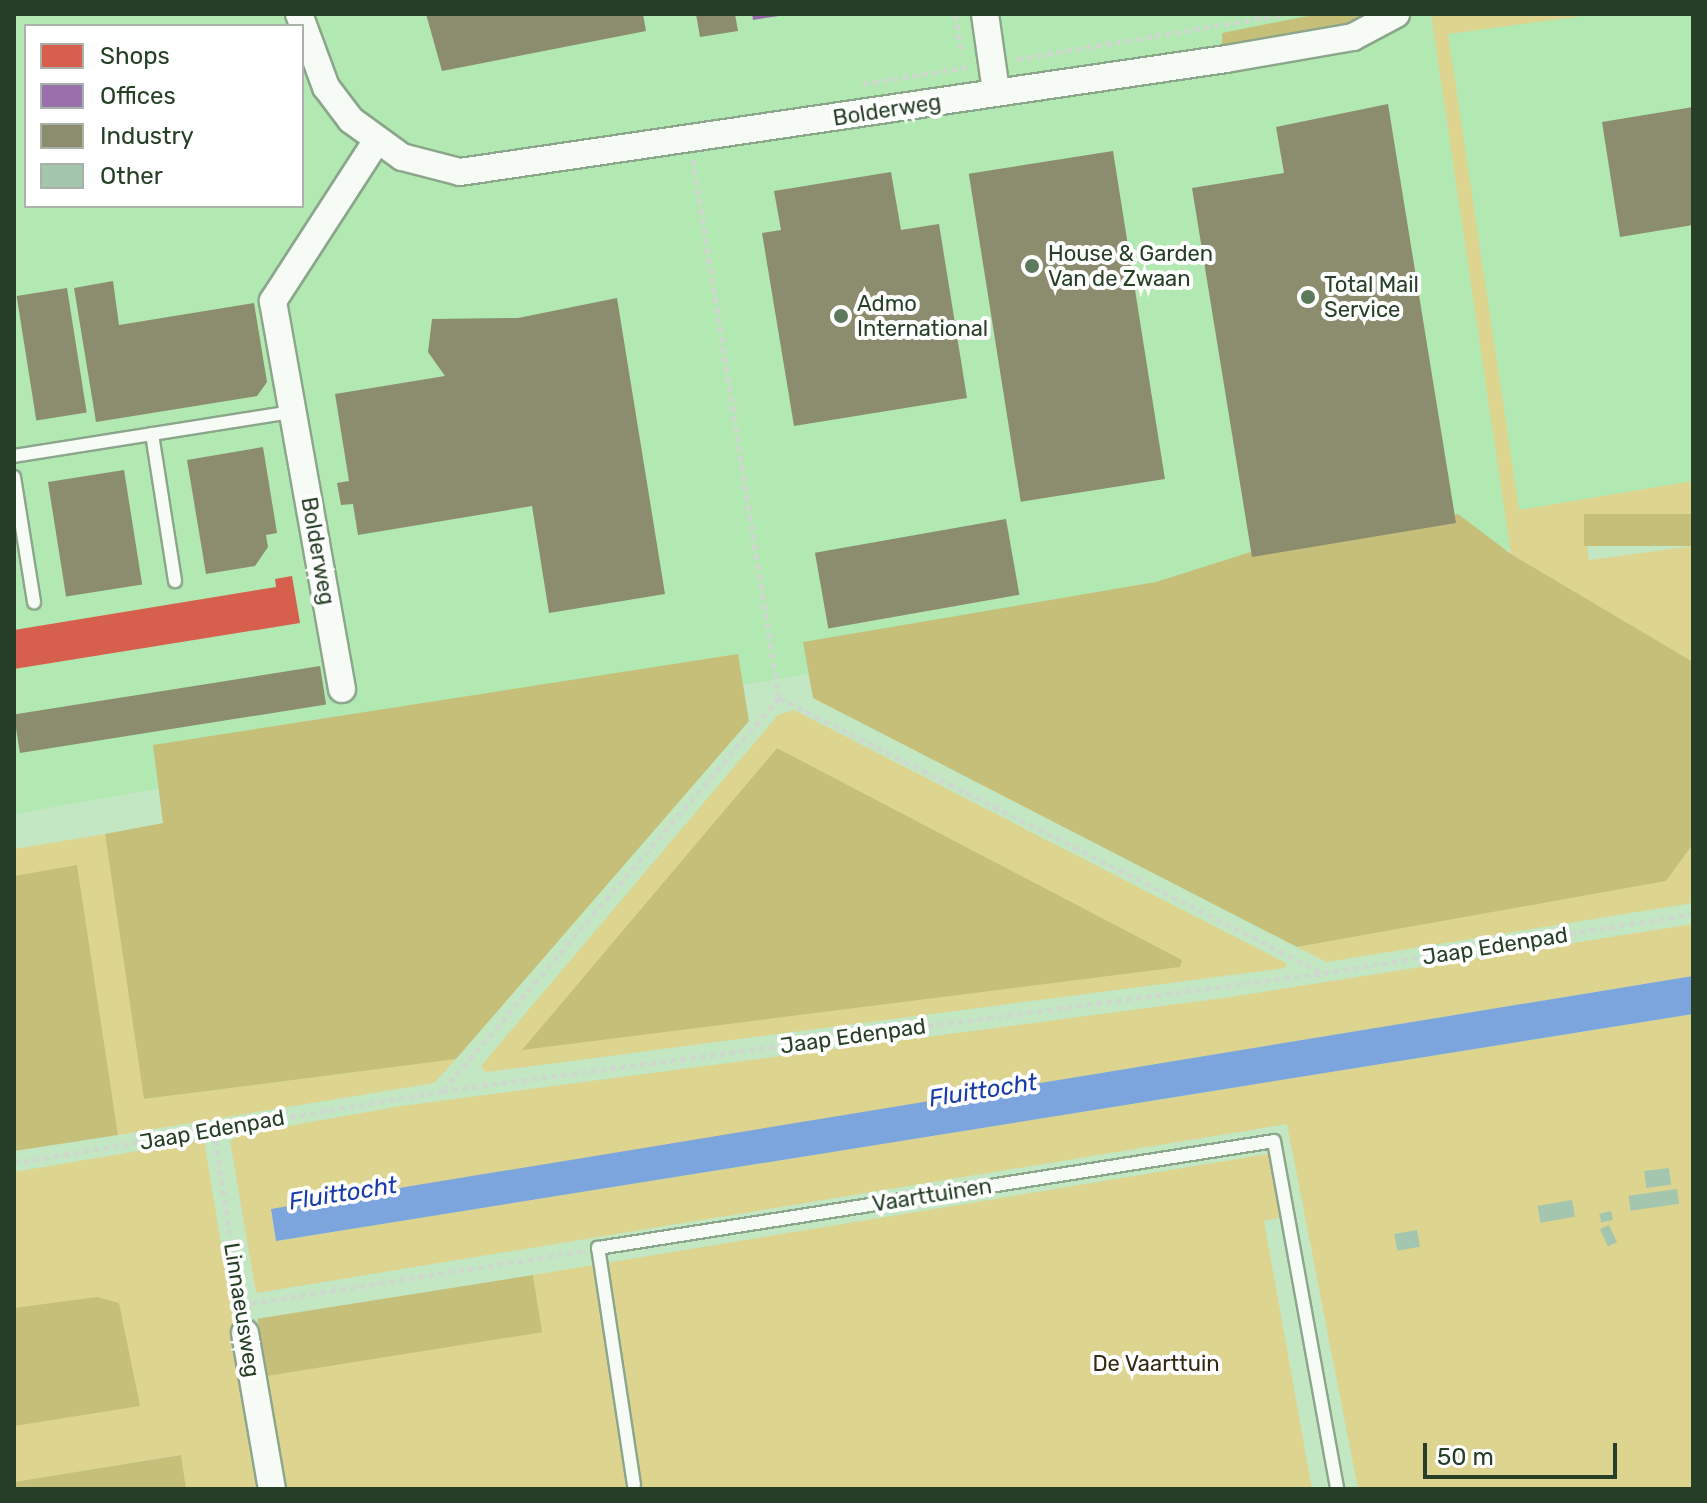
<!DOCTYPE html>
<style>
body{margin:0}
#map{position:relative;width:1707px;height:1503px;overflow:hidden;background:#c3e6c3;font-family:Rubik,sans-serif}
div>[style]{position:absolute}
.built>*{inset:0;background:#b2e8b2}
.green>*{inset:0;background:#ddd48f}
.forest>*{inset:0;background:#c6bf7a;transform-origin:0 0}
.water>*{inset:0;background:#7ca4dd}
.shops>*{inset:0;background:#d6604d}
.offices>*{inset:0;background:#9970ab}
.industry>*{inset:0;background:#8c8c6e;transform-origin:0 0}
.building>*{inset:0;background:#a4c6ae;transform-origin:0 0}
.path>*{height:5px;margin-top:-2.5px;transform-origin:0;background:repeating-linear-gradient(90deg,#ced9ce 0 6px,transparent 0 10px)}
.roads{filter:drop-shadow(2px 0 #8ba68b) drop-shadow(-2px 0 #8ba68b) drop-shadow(0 2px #8ba68b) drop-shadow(0 -2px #8ba68b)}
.service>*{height:12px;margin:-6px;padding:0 6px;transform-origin:6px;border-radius:6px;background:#f6fbf6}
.minor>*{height:26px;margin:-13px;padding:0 13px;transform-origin:13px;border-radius:13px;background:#f6fbf6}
.dots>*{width:22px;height:22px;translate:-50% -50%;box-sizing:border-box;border:4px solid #fff;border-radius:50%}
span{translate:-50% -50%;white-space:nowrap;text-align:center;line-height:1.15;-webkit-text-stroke:8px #fff;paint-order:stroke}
.street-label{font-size:22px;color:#263f26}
.poi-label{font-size:22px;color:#263f26}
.left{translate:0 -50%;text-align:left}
.park-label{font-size:22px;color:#332915}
.water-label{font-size:24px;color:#173bab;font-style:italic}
.frame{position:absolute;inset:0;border:16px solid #263f26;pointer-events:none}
.legend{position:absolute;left:24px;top:24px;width:280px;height:184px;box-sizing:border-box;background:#fff;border:2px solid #a8b2a8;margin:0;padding:10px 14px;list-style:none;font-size:24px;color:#263f26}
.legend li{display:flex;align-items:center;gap:16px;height:40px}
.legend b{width:40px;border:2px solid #a8b2a8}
.scale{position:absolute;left:1423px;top:1443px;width:194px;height:36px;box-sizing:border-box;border:4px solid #263f26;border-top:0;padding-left:10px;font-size:24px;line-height:28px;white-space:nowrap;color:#263f26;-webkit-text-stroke:6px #fff;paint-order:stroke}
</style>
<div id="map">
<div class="built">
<i style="clip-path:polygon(evenodd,14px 14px,1693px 14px,1693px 517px,14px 814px,14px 14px,26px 26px,302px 26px,302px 206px,26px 206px,26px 26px)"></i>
</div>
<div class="green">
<i style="clip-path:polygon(1431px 14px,1590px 15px,1448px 34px,1519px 510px,1693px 481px,1693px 514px,1585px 529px,1589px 560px,1693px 546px,1693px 662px,1511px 554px)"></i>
<i style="clip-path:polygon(evenodd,794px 710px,1286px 963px,1286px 968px,486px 1072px,481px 1066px,778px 715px,794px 710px,777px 748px,1182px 960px,1179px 967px,524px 1049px,777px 748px)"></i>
<i style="clip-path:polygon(105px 834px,145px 1099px,456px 1059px,434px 1083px,118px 1135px,77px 866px,14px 876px,14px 849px)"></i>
<i style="clip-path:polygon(1693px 844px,1693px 903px,1327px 962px,1297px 947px,1666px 881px)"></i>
<i style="clip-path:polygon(1693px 924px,1693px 976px,271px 1210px,276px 1241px,1693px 1014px,1693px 1489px,1358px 1489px,1287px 1124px,256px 1293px,230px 1141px,242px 1134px,401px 1106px,1231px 997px)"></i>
<i style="clip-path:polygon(204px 1140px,261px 1488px,186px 1489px,180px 1455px,14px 1482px,14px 1172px)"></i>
<i style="clip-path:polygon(1280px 1152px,1291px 1215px,1264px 1221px,1312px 1489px,284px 1489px,266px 1374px,542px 1332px,533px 1275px)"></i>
</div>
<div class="forest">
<i style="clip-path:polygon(1318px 14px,1375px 14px,1337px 31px,1222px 54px,1222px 33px)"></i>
<i style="clip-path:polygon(1458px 514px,1511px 554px,1693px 662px,1693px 844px,1666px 881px,1297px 947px,813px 698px,803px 642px,1156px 582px,1257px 550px)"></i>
<i style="left:1693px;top:514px;width:32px;height:109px;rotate:90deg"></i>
<i style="clip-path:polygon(738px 654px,749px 721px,456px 1059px,144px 1099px,105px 834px,163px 823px,153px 745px)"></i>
<i style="clip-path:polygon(777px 748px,1182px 960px,1180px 967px,522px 1050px)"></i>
<i style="clip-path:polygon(77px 865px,118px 1135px,14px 1151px,14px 876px)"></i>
<i style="left:533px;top:1275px;width:58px;height:279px;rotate:81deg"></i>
<i style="clip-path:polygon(97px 1297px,119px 1303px,140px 1406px,14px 1426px,14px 1308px)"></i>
<i style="clip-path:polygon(181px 1455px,186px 1489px,14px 1489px,14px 1482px)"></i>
</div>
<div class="water">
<i style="clip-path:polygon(1693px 976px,1693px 1014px,276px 1241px,271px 1209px)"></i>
</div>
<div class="shops">
<i style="clip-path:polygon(292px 576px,300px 623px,14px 669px,14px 630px,276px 587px,275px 579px)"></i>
</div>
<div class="offices">
<i style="clip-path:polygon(752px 14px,779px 14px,779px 16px,753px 20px)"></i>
</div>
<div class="industry">
<i style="clip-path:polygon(426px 14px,643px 14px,646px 31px,442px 71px)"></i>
<i style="clip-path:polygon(696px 14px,735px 14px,738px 31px,700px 37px)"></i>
<i style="clip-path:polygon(1388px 104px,1456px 523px,1252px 557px,1192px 188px,1284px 173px,1276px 127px)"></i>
<i style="clip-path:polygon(1693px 107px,1693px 225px,1620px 237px,1602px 122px)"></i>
<i style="left:1113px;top:151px;width:332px;height:146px;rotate:81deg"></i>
<i style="clip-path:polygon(891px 172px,901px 230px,939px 224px,967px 398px,794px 426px,762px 233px,781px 230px,774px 191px)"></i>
<i style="clip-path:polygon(113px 281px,119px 325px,254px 303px,267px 382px,257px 396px,96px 422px,74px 288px)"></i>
<i style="left:67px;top:288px;width:126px;height:51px;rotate:81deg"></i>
<i style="clip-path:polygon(617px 298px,665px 594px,549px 613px,532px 506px,358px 535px,353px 504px,341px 505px,337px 483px,349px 481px,335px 394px,445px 376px,428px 352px,432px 319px,518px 318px)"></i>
<i style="clip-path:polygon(263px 447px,277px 533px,266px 535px,268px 547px,255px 566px,206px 574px,187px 460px)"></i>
<i style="left:124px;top:470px;width:116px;height:77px;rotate:81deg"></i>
<i style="left:1006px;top:519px;width:77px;height:194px;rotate:80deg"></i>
<i style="left:320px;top:666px;width:39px;height:310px;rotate:81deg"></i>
</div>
<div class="building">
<i style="left:1669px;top:1168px;width:17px;height:25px;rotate:83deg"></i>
<i style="left:1677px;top:1189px;width:15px;height:49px;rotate:82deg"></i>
<i style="left:1572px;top:1200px;width:17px;height:35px;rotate:80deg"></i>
<i style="left:1611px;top:1211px;width:9px;height:12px;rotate:77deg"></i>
<i style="left:1609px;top:1225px;width:19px;height:10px;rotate:65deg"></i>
<i style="left:1417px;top:1230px;width:17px;height:23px;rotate:80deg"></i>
</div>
<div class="path">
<i style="left:955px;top:14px;width:41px;rotate:80.1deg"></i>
<i style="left:1017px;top:59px;width:274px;rotate:-9.5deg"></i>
<i style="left:863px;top:84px;width:105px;rotate:-9.3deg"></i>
<i style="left:779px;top:698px;width:607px;rotate:26.82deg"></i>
<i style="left:443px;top:1090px;width:516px;rotate:-49.4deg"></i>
<i style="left:779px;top:698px;width:545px;rotate:-99.08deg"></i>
<i style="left:214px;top:1130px;width:179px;rotate:81.3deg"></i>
<i style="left:14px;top:1163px;width:434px;rotate:-9.5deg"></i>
<i style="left:442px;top:1091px;width:889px;rotate:-7.63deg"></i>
<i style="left:1323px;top:973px;width:375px;rotate:-9.1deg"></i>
<i style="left:241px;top:1305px;width:346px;rotate:-9deg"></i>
</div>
<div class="roads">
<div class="service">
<i style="left:152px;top:434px;width:149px;rotate:81.1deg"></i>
<i style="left:14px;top:456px;width:282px;rotate:-9deg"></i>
<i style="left:14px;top:477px;width:127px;rotate:80.9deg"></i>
<i style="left:634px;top:1485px;width:240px;rotate:-98.6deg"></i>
<i style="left:598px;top:1248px;width:684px;rotate:-8.99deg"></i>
<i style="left:1274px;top:1141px;width:354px;rotate:79.7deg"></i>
</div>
<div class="minor">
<i style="left:299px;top:14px;width:78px;rotate:69.7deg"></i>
<i style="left:326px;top:87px;width:41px;rotate:52.9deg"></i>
<i style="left:351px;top:120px;width:63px;rotate:36deg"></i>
<i style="left:402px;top:157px;width:60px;rotate:14.5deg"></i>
<i style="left:460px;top:172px;width:774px;rotate:-8.39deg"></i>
<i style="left:1226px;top:59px;width:129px;rotate:-9.8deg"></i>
<i style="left:1353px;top:37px;width:49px;rotate:-28.1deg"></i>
<i style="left:985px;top:14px;width:78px;rotate:81.9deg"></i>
<i style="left:342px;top:689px;width:394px;rotate:-100.1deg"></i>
<i style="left:273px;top:301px;width:189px;rotate:-57.1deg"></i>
<i style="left:245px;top:1333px;width:158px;rotate:80.2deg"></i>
</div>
</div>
<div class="dots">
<i style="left:1032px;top:266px;background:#5d795d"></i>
<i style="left:1308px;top:297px;background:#5d795d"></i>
<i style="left:841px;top:316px;background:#5d795d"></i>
</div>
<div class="street-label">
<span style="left:887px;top:110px;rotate:-9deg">Bolderweg</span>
<span style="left:318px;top:551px;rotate:80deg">Bolderweg</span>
<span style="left:1495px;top:946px;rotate:-9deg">Jaap Edenpad</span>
<span style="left:853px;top:1036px;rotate:-8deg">Jaap Edenpad</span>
<span style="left:212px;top:1130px;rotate:-10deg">Jaap Edenpad</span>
<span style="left:932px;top:1195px;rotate:-9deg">Vaarttuinen</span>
<span style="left:242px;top:1310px;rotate:81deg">Linnaeusweg</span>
</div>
<div class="poi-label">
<span class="left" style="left:1048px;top:266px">House &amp; Garden<br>Van de Zwaan</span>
<span class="left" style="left:1324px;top:297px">Total Mail<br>Service</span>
<span class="left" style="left:857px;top:316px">Admo<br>International</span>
</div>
<div class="park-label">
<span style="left:1156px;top:1364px">De Vaarttuin</span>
</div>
<div class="water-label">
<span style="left:983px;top:1091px;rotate:-9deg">Fluittocht</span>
<span style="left:343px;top:1194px;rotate:-9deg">Fluittocht</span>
</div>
<div class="frame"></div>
<ul class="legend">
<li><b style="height:22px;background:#d6604d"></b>Shops</li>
<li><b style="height:22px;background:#9970ab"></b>Offices</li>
<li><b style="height:22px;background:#8c8c6e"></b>Industry</li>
<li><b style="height:22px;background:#a4c6ae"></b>Other</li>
</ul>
<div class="scale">50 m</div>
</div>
